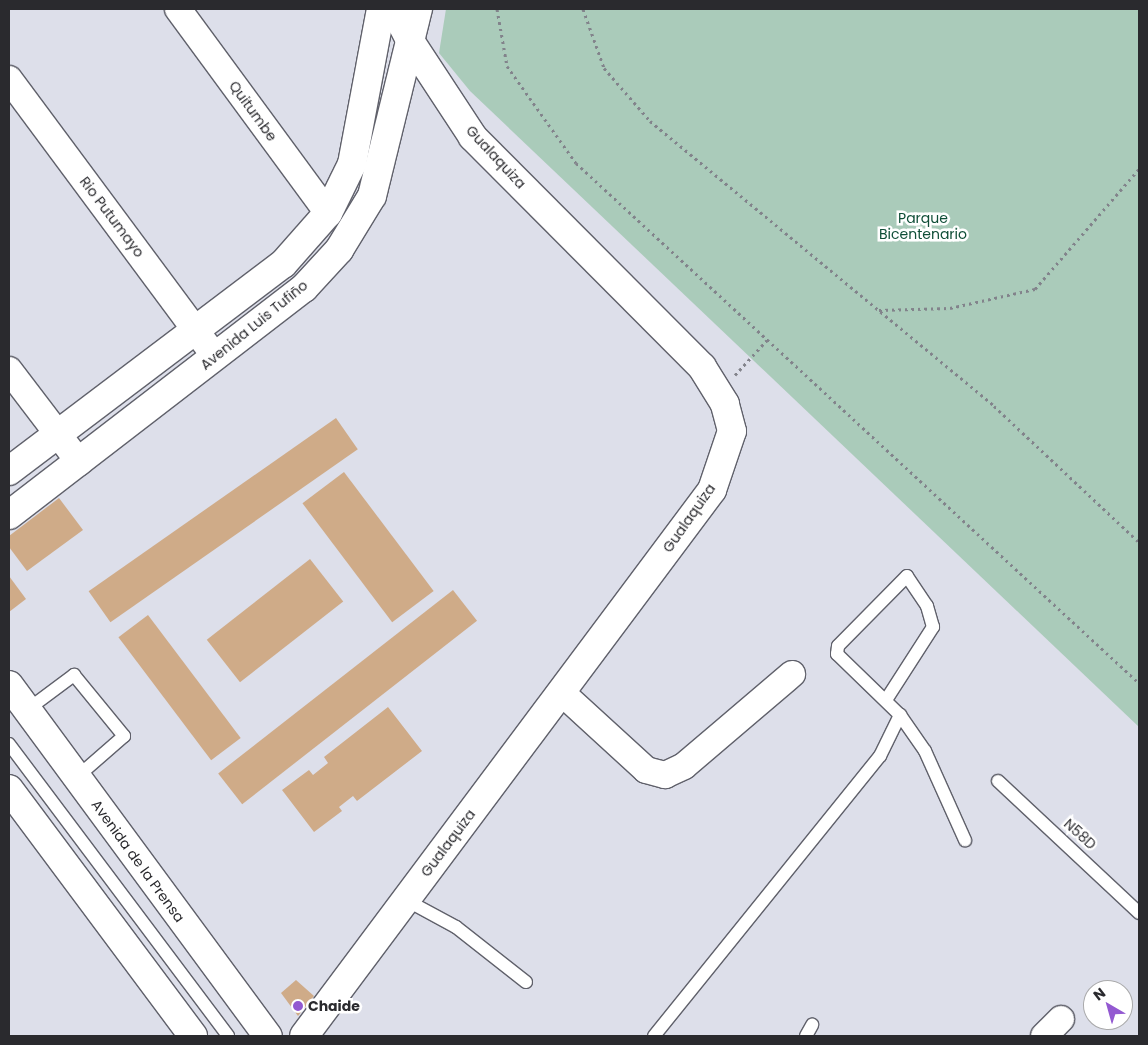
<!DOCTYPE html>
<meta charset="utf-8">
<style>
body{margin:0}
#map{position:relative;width:1148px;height:1045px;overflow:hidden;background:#dddfea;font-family:Poppins,sans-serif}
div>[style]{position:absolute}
.green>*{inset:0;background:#aacbba}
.building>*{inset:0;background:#cfab88;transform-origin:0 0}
.path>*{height:3px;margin-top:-1.5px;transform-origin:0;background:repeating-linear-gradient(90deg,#82838b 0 2.5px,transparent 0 6.5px)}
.roads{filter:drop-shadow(1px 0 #60616b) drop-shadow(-1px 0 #60616b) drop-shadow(0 1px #60616b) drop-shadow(0 -1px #60616b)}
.lane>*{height:12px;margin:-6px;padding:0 6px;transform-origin:6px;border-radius:6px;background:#fff}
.street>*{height:26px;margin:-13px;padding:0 13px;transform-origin:13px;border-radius:13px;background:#fff}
.secondary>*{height:28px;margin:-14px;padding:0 14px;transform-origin:14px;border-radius:14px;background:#fff}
.primary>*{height:28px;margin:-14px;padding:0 14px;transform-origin:14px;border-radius:14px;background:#fff}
.dots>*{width:14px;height:14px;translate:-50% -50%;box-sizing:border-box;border:2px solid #fff;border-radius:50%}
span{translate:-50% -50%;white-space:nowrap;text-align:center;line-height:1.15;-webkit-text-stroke:5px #fff;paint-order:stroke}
.street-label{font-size:14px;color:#2a2a2e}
.park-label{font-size:14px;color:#0f4e37}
.poi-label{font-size:14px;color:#2a2a2e;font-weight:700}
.left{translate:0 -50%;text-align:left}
.frame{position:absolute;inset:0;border:10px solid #2a2a2e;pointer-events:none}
.north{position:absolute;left:1083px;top:980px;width:50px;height:50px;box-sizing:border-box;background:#fff;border:1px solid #aaaaab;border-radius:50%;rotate:322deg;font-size:14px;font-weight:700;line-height:20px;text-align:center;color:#2a2a2e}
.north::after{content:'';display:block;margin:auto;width:18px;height:22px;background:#9359d1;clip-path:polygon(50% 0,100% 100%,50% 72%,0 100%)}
</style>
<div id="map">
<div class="green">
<i style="clip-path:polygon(446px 9px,1139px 9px,1139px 727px,470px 91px,439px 53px)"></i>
</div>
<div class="building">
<i style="left:336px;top:418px;width:38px;height:302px;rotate:55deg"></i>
<i style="left:344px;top:472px;width:149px;height:52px;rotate:53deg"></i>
<i style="clip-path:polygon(59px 498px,83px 530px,27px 571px,9px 547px,9px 536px)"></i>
<i style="left:310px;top:559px;width:54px;height:131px;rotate:52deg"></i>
<i style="clip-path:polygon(9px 576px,26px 599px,9px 612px)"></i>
<i style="left:453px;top:590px;width:39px;height:298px;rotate:52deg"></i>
<i style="left:148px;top:615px;width:154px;height:37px;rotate:53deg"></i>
<i style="clip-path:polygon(388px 707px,422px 751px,357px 801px,353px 796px,339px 807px,342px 811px,314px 832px,282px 790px,309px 770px,313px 775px,328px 763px,324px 757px)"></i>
<i style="clip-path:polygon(296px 980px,314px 996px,298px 1016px,281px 993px)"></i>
</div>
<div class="path">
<i style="left:497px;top:9px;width:58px;rotate:80deg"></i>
<i style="left:507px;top:66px;width:119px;rotate:54.6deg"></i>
<i style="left:576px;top:163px;width:766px;rotate:42.73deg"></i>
<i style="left:583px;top:9px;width:63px;rotate:70.4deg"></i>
<i style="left:604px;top:68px;width:70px;rotate:49deg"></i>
<i style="left:650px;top:121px;width:447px;rotate:39.6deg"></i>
<i style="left:994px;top:406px;width:199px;rotate:43.2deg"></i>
<i style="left:879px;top:310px;width:71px;rotate:-1.6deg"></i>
<i style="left:950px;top:308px;width:87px;rotate:-12.6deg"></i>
<i style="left:1035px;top:289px;width:159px;rotate:-49.1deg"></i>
<i style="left:735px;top:375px;width:47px;rotate:-47.6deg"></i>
</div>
<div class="roads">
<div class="lane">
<i style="left:886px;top:700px;width:87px;rotate:-57.2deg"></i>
<i style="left:933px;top:627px;width:22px;rotate:-106deg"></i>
<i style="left:927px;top:606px;width:36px;rotate:-124deg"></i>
<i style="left:907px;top:576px;width:98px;rotate:134.6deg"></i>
<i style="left:838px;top:646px;width:8px;rotate:97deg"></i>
<i style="left:837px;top:654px;width:88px;rotate:44.1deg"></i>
<i style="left:900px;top:715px;width:44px;rotate:55.2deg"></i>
<i style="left:925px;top:751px;width:98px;rotate:65.8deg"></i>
<i style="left:27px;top:710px;width:59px;rotate:-36.7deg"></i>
<i style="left:74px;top:675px;width:79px;rotate:50.7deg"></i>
<i style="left:124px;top:736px;width:62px;rotate:138.9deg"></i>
<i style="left:9px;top:744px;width:365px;rotate:53.1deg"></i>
<i style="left:998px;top:781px;width:193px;rotate:43.1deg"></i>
<i style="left:406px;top:900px;width:57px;rotate:28.4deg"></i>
<i style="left:456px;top:927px;width:89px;rotate:38.2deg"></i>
<i style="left:654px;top:1036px;width:360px;rotate:-51.1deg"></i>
<i style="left:880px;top:756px;width:46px;rotate:-64deg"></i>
<i style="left:806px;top:1036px;width:13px;rotate:-61deg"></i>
</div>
<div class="street">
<i style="left:178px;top:9px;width:253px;rotate:53.7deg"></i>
<i style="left:9px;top:79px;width:345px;rotate:53.4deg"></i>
<i style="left:9px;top:370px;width:116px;rotate:52.7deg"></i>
<i style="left:561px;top:692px;width:115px;rotate:42.5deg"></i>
<i style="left:646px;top:770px;width:20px;rotate:15deg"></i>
<i style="left:665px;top:775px;width:21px;rotate:-25deg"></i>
<i style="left:684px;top:766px;width:142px;rotate:-40.4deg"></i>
<i style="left:1044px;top:1036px;width:24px;rotate:-45deg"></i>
</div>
<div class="secondary">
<i style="left:304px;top:1036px;width:682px;rotate:-53.23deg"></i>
<i style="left:712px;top:490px;width:62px;rotate:-71.3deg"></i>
<i style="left:732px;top:431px;width:28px;rotate:-105deg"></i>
<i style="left:725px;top:404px;width:44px;rotate:-121.9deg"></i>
<i style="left:702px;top:367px;width:325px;rotate:-134.9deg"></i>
<i style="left:473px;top:137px;width:111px;rotate:-123.3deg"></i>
<i style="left:412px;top:44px;width:39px;rotate:-117deg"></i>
</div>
<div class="primary">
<i style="left:9px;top:471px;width:343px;rotate:-37.1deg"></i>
<i style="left:283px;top:264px;width:68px;rotate:-48.6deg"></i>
<i style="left:328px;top:213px;width:55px;rotate:-63.9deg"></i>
<i style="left:352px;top:164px;width:158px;rotate:-79.4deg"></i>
<i style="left:9px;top:515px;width:372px;rotate:-37.6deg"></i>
<i style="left:304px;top:288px;width:52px;rotate:-47.4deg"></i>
<i style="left:339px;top:250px;width:63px;rotate:-58.6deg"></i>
<i style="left:372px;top:196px;width:193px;rotate:-76.2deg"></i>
<i style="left:9px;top:685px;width:436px;rotate:53.6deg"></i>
<i style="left:9px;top:789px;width:308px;rotate:53.3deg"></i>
</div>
</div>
<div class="dots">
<i style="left:298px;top:1006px;background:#9359d1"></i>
</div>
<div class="street-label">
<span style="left:253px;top:111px;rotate:54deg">Quitumbe</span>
<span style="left:496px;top:157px;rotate:47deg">Gualaquiza</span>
<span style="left:112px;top:217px;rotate:53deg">Rio Putumayo</span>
<span style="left:254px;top:325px;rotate:-39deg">Avenida Luis Tufiño</span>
<span style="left:689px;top:518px;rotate:-55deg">Gualaquiza</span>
<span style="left:1080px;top:834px;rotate:42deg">N58D</span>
<span style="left:448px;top:843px;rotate:-53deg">Gualaquiza</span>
<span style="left:138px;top:861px;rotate:54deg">Avenida de la Prensa</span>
</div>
<div class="park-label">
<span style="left:923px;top:226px">Parque<br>Bicentenario</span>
</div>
<div class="poi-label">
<span class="left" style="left:308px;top:1006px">Chaide</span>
</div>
<div class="frame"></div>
<div class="north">N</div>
</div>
